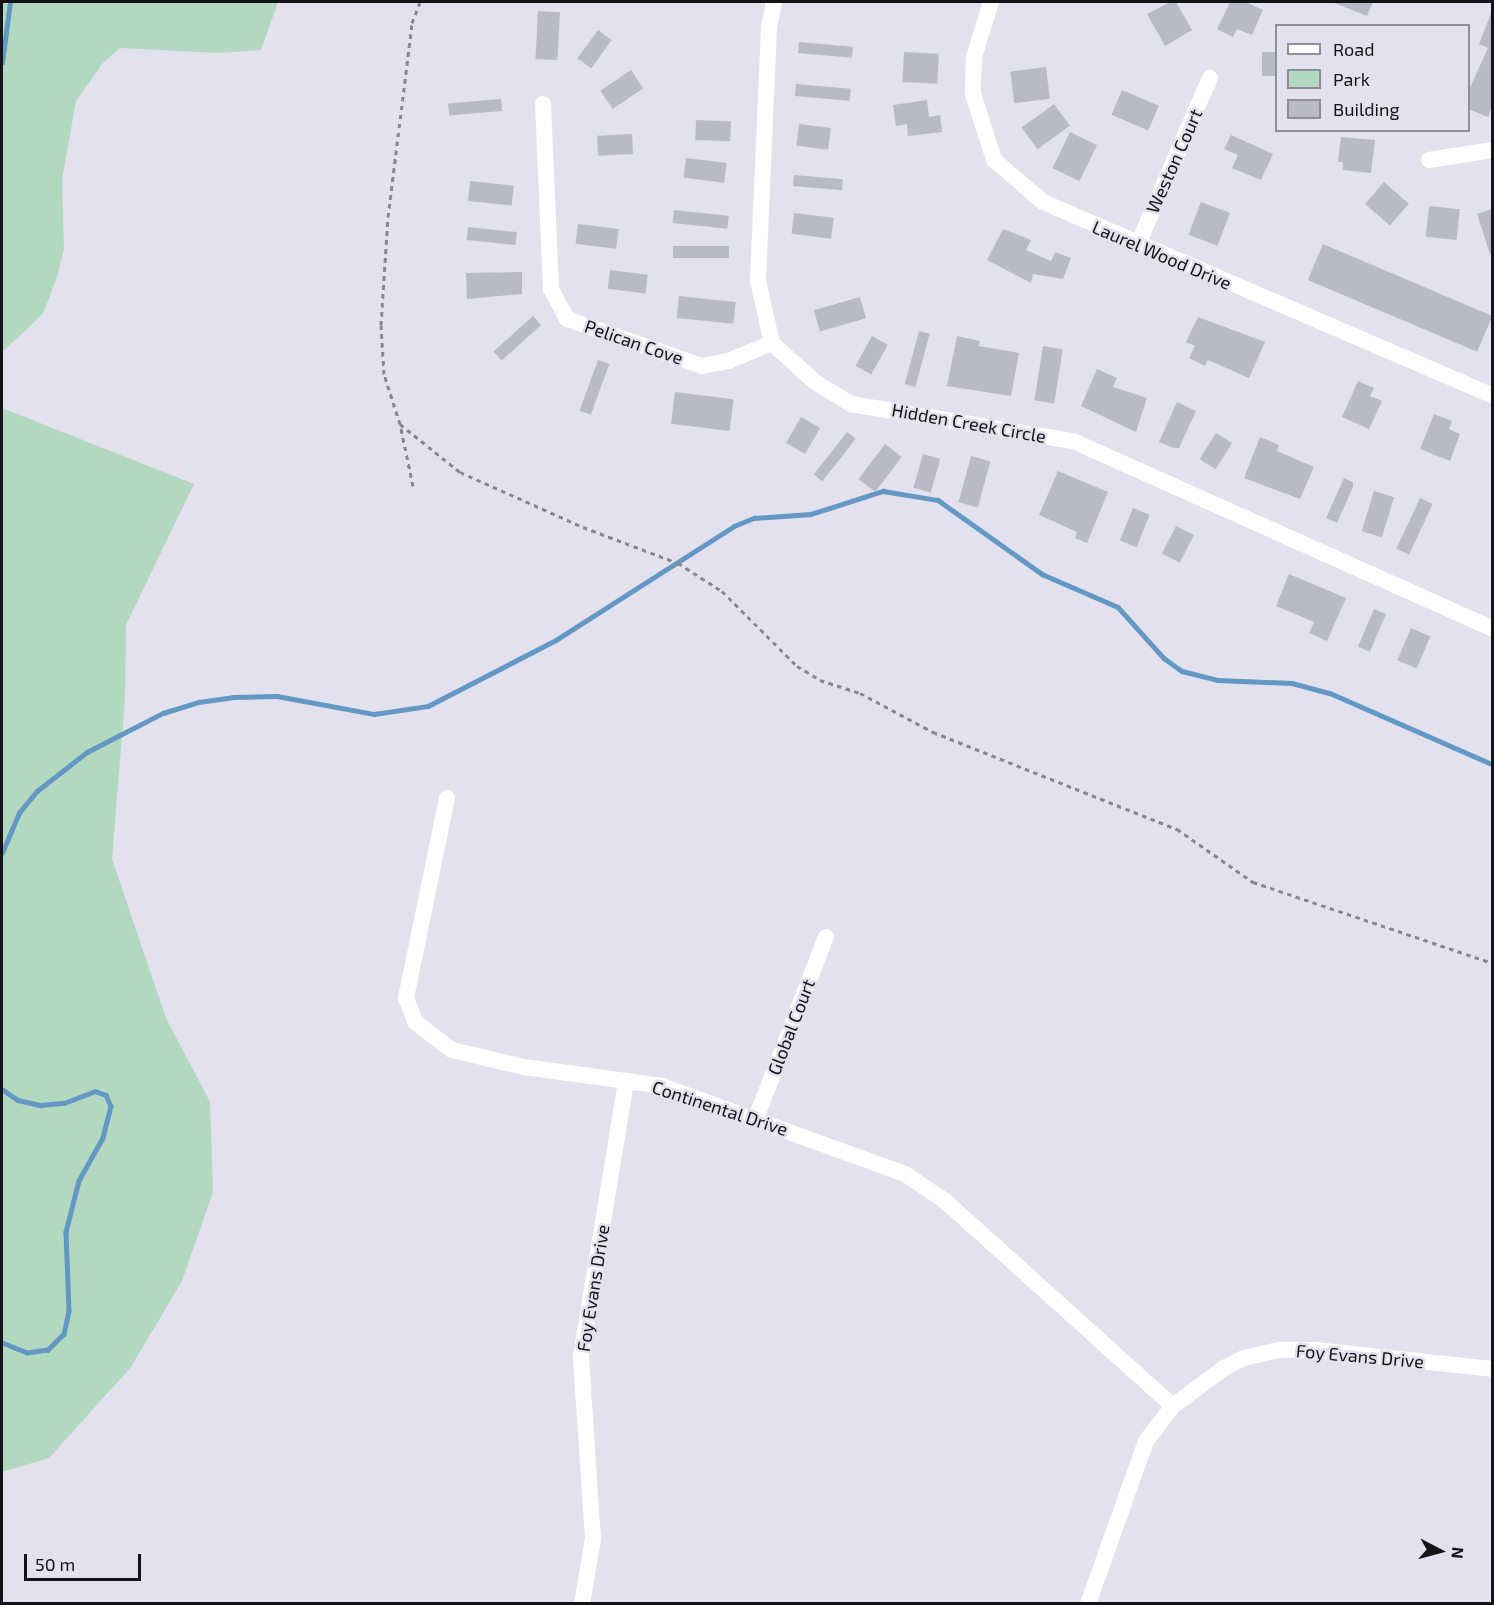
<!DOCTYPE html>
<style>
body{margin:0}
#map{position:relative;width:1494px;height:1605px;overflow:hidden;background:#e2e1ed;font-family:"Exo 2",sans-serif}
div>[style]{position:absolute}
.green>*{inset:0;background:#b2d9bf}
.stream>*{height:4.5px;margin:-2.25px;padding:0 2.25px;transform-origin:2.25px;border-radius:2.25px;background:#6398c4}
.building>*{inset:0;background:#babac6;transform-origin:0 0}
.path>*{height:3px;margin-top:-1.5px;transform-origin:0;background:repeating-linear-gradient(90deg,#87878f 0 4.5px,transparent 0 9px)}
.minor>*{height:16px;margin:-8px;padding:0 8px;transform-origin:8px;border-radius:8px;background:#fff}
span{translate:-50% -50%;white-space:nowrap;text-align:center;line-height:1.15;-webkit-text-stroke:5px #e2e1ed;paint-order:stroke}
.street-label{font-size:18px;color:#141418}
.frame{position:absolute;inset:0;border:3px solid #141418;pointer-events:none}
.legend{position:absolute;left:1275px;top:24px;width:195px;height:108px;box-sizing:border-box;background:#e2e1ed;border:2px solid #908f98;margin:0;padding:8px 10px;list-style:none;font-size:18px;color:#141418}
.legend li{display:flex;align-items:center;gap:12px;height:30px}
.legend b{width:30px;border:2px solid #908f98}
.north{position:absolute;left:1410px;top:1521px;width:60px;height:60px;-webkit-text-stroke:4px #e2e1ed;paint-order:stroke;rotate:96deg;font-size:16px;font-weight:700;line-height:24px;text-align:center;color:#141418}
.north::after{content:'';display:block;margin:auto;width:21px;height:27px;background:#141418;clip-path:polygon(50% 0,100% 100%,50% 72%,0 100%)}
.scale{position:absolute;left:24px;top:1554px;width:117px;height:27px;box-sizing:border-box;border:3px solid #141418;border-top:0;padding-left:8px;font-size:18px;line-height:21px;white-space:nowrap;color:#141418;-webkit-text-stroke:4px #e2e1ed;paint-order:stroke}
</style>
<div id="map">
<div class="green">
<i style="clip-path:polygon(2px 2px,278px 2px,261px 50px,219px 53px,120px 48px,103px 63px,76px 101px,62px 180px,64px 249px,57px 277px,43px 314px,2px 352px)"></i>
<i style="clip-path:polygon(2px 408px,194px 484px,126px 625px,125px 698px,112px 859px,166px 1018px,210px 1102px,213px 1192px,182px 1281px,131px 1367px,49px 1458px,2px 1472px)"></i>
</div>
<div class="stream">
<i style="left:2px;top:63px;width:62px;rotate:-82.5deg"></i>
<i style="left:2px;top:853px;width:43px;rotate:-67deg"></i>
<i style="left:19px;top:813px;width:28px;rotate:-51deg"></i>
<i style="left:37px;top:791px;width:63px;rotate:-38deg"></i>
<i style="left:87px;top:752px;width:85px;rotate:-27.2deg"></i>
<i style="left:163px;top:713px;width:38px;rotate:-17deg"></i>
<i style="left:199px;top:702px;width:35px;rotate:-8deg"></i>
<i style="left:234px;top:697px;width:43px;rotate:-1.3deg"></i>
<i style="left:277px;top:696px;width:99px;rotate:10.5deg"></i>
<i style="left:374px;top:714px;width:55px;rotate:-8.4deg"></i>
<i style="left:428px;top:706px;width:144px;rotate:-27.3deg"></i>
<i style="left:556px;top:640px;width:211px;rotate:-32.6deg"></i>
<i style="left:734px;top:526px;width:22px;rotate:-22deg"></i>
<i style="left:754px;top:518px;width:57px;rotate:-4deg"></i>
<i style="left:811px;top:514px;width:76px;rotate:-17.7deg"></i>
<i style="left:883px;top:491px;width:56px;rotate:9.3deg"></i>
<i style="left:938px;top:500px;width:128px;rotate:35.4deg"></i>
<i style="left:1042px;top:574px;width:83px;rotate:23.5deg"></i>
<i style="left:1118px;top:607px;width:69px;rotate:48deg"></i>
<i style="left:1164px;top:658px;width:22px;rotate:36deg"></i>
<i style="left:1182px;top:671px;width:36px;rotate:14deg"></i>
<i style="left:1217px;top:680px;width:75px;rotate:2.3deg"></i>
<i style="left:1292px;top:683px;width:39px;rotate:15deg"></i>
<i style="left:1330px;top:693px;width:177px;rotate:23.7deg"></i>
<i style="left:2px;top:1089px;width:19px;rotate:35deg"></i>
<i style="left:18px;top:1100px;width:23px;rotate:13deg"></i>
<i style="left:40px;top:1105px;width:24px;rotate:-5deg"></i>
<i style="left:64px;top:1103px;width:33px;rotate:-21deg"></i>
<i style="left:95px;top:1091px;width:12px;rotate:20deg"></i>
<i style="left:106px;top:1095px;width:12px;rotate:66deg"></i>
<i style="left:111px;top:1106px;width:33px;rotate:104deg"></i>
<i style="left:103px;top:1138px;width:49px;rotate:119.2deg"></i>
<i style="left:79px;top:1181px;width:53px;rotate:104.3deg"></i>
<i style="left:66px;top:1232px;width:79px;rotate:87.8deg"></i>
<i style="left:69px;top:1311px;width:24px;rotate:102deg"></i>
<i style="left:64px;top:1334px;width:23px;rotate:135deg"></i>
<i style="left:48px;top:1350px;width:21px;rotate:172deg"></i>
<i style="left:27px;top:1353px;width:27px;rotate:-158deg"></i>
</div>
<div class="building">
<i style="clip-path:polygon(1170px 2px,1176px 2px,1192px 30px,1165px 46px,1147px 14px)"></i>
<i style="clip-path:polygon(1230px 2px,1246px 2px,1263px 10px,1252px 35px,1237px 29px,1233px 37px,1217px 29px)"></i>
<i style="clip-path:polygon(1332px 2px,1373px 2px,1367px 16px)"></i>
<i style="left:538px;top:11px;width:22px;height:48px;rotate:3deg"></i>
<i style="clip-path:polygon(1492px 11px,1492px 106px,1488px 117px,1468px 109px,1468px 92px,1488px 48px,1479px 44px)"></i>
<i style="left:598px;top:30px;width:17px;height:35px;rotate:36deg"></i>
<i style="left:799px;top:42px;width:54px;height:11px;rotate:5deg"></i>
<i style="left:904px;top:52px;width:35px;height:30px;rotate:3deg"></i>
<i style="left:1262px;top:52px;width:14px;height:24px"></i>
<i style="left:1046px;top:67px;width:32px;height:36px;rotate:83deg"></i>
<i style="left:631px;top:70px;width:22px;height:37px;rotate:56deg"></i>
<i style="left:796px;top:84px;width:55px;height:12px;rotate:5deg"></i>
<i style="left:1122px;top:90px;width:40px;height:27px;rotate:23deg"></i>
<i style="left:501px;top:99px;width:12px;height:53px;rotate:85deg"></i>
<i style="clip-path:polygon(927px 100px,929px 117px,940px 115px,942px 132px,908px 136px,907px 124px,896px 126px,893px 105px)"></i>
<i style="left:1054px;top:104px;width:27px;height:40px;rotate:54deg"></i>
<i style="left:696px;top:120px;width:35px;height:20px;rotate:2deg"></i>
<i style="left:799px;top:124px;width:32px;height:22px;rotate:7deg"></i>
<i style="left:1070px;top:132px;width:30px;height:40px;rotate:26deg"></i>
<i style="left:632px;top:134px;width:20px;height:35px;rotate:87deg"></i>
<i style="clip-path:polygon(1231px 135px,1273px 154px,1261px 180px,1232px 168px,1238px 155px,1224px 149px)"></i>
<i style="clip-path:polygon(1341px 137px,1375px 140px,1371px 173px,1343px 170px,1343px 162px,1338px 162px)"></i>
<i style="left:686px;top:158px;width:41px;height:20px;rotate:7deg"></i>
<i style="left:794px;top:175px;width:49px;height:11px;rotate:5deg"></i>
<i style="left:470px;top:181px;width:44px;height:20px;rotate:6deg"></i>
<i style="left:1384px;top:182px;width:33px;height:29px;rotate:41deg"></i>
<i style="left:1201px;top:202px;width:31px;height:35px;rotate:21deg"></i>
<i style="left:1429px;top:206px;width:31px;height:31px;rotate:6deg"></i>
<i style="clip-path:polygon(1492px 209px,1492px 254px,1490px 254px,1477px 214px)"></i>
<i style="left:674px;top:210px;width:55px;height:13px;rotate:6deg"></i>
<i style="left:794px;top:213px;width:40px;height:21px;rotate:7deg"></i>
<i style="left:578px;top:224px;width:41px;height:20px;rotate:7deg"></i>
<i style="left:468px;top:227px;width:49px;height:13px;rotate:6deg"></i>
<i style="clip-path:polygon(1003px 229px,1031px 240px,1026px 250px,1051px 261px,1055px 252px,1071px 258px,1063px 279px,1033px 274px,1031px 283px,987px 260px)"></i>
<i style="left:1323px;top:244px;width:184px;height:39px;rotate:23deg"></i>
<i style="left:673px;top:246px;width:56px;height:12px"></i>
<i style="left:610px;top:270px;width:38px;height:19px;rotate:7deg"></i>
<i style="clip-path:polygon(522px 272px,522px 294px,467px 299px,466px 273px)"></i>
<i style="left:679px;top:296px;width:57px;height:22px;rotate:6deg"></i>
<i style="left:860px;top:297px;width:22px;height:48px;rotate:74deg"></i>
<i style="left:533px;top:316px;width:12px;height:53px;rotate:48deg"></i>
<i style="clip-path:polygon(1198px 317px,1265px 342px,1249px 378px,1208px 360px,1205px 366px,1189px 358px,1195px 346px,1186px 342px)"></i>
<i style="left:919px;top:331px;width:11px;height:55px;rotate:15deg"></i>
<i style="left:872px;top:336px;width:18px;height:34px;rotate:29deg"></i>
<i style="clip-path:polygon(957px 336px,980px 341px,979px 346px,1019px 353px,1011px 396px,947px 386px)"></i>
<i style="left:1043px;top:346px;width:20px;height:55px;rotate:9deg"></i>
<i style="left:598px;top:360px;width:12px;height:54px;rotate:20deg"></i>
<i style="clip-path:polygon(1097px 369px,1117px 378px,1113px 387px,1147px 398px,1136px 432px,1081px 406px)"></i>
<i style="clip-path:polygon(1358px 381px,1374px 388px,1370px 396px,1382px 401px,1369px 429px,1342px 417px)"></i>
<i style="left:675px;top:392px;width:59px;height:32px;rotate:7deg"></i>
<i style="clip-path:polygon(1177px 402px,1196px 411px,1179px 448px,1174px 448px,1159px 442px)"></i>
<i style="clip-path:polygon(1434px 414px,1452px 421px,1449px 429px,1460px 434px,1450px 461px,1420px 449px)"></i>
<i style="left:801px;top:417px;width:22px;height:30px;rotate:30deg"></i>
<i style="left:847px;top:432px;width:11px;height:54px;rotate:38deg"></i>
<i style="left:1216px;top:433px;width:19px;height:31px;rotate:32deg"></i>
<i style="clip-path:polygon(1260px 437px,1279px 445px,1277px 451px,1314px 467px,1300px 499px,1244px 478px)"></i>
<i style="left:885px;top:444px;width:21px;height:44px;rotate:37deg"></i>
<i style="left:923px;top:454px;width:18px;height:35px;rotate:16deg"></i>
<i style="left:971px;top:456px;width:20px;height:48px;rotate:15deg"></i>
<i style="clip-path:polygon(1058px 471px,1108px 492px,1087px 543px,1075px 538px,1077px 532px,1039px 515px)"></i>
<i style="clip-path:polygon(1344px 478px,1353px 482px,1353px 487px,1337px 523px,1326px 518px)"></i>
<i style="left:1374px;top:491px;width:21px;height:42px;rotate:17deg"></i>
<i style="left:1420px;top:498px;width:14px;height:56px;rotate:25deg"></i>
<i style="left:1133px;top:508px;width:18px;height:35px;rotate:22deg"></i>
<i style="left:1176px;top:526px;width:20px;height:31px;rotate:27deg"></i>
<i style="clip-path:polygon(1289px 574px,1346px 598px,1327px 641px,1309px 633px,1314px 622px,1276px 606px)"></i>
<i style="left:1374px;top:609px;width:13px;height:41px;rotate:23deg"></i>
<i style="left:1411px;top:628px;width:21px;height:35px;rotate:23deg"></i>
</div>
<div class="path">
<i style="left:400px;top:424px;width:77px;rotate:38.7deg"></i>
<i style="left:460px;top:472px;width:135px;rotate:24.1deg"></i>
<i style="left:583px;top:527px;width:102px;rotate:20.8deg"></i>
<i style="left:678px;top:563px;width:52px;rotate:32.5deg"></i>
<i style="left:722px;top:591px;width:106px;rotate:45deg"></i>
<i style="left:797px;top:666px;width:27px;rotate:31deg"></i>
<i style="left:820px;top:680px;width:42px;rotate:18deg"></i>
<i style="left:860px;top:693px;width:83px;rotate:28.1deg"></i>
<i style="left:933px;top:732px;width:263px;rotate:21.7deg"></i>
<i style="left:1177px;top:829px;width:93px;rotate:34.9deg"></i>
<i style="left:1253px;top:882px;width:252px;rotate:18.7deg"></i>
<i style="left:413px;top:486px;width:63px;rotate:-101.8deg"></i>
<i style="left:400px;top:424px;width:52px;rotate:-107.7deg"></i>
<i style="left:384px;top:374px;width:49px;rotate:-93.5deg"></i>
<i style="left:381px;top:325px;width:108px;rotate:-86.3deg"></i>
<i style="left:388px;top:217px;width:195px;rotate:-82.9deg"></i>
<i style="left:412px;top:23px;width:22px;rotate:-69deg"></i>
</div>
<div class="minor">
<i style="left:774px;top:2px;width:26px;rotate:101deg"></i>
<i style="left:769px;top:28px;width:253px;rotate:92.5deg"></i>
<i style="left:758px;top:281px;width:64px;rotate:77.3deg"></i>
<i style="left:772px;top:343px;width:58px;rotate:42.2deg"></i>
<i style="left:815px;top:382px;width:42px;rotate:31.4deg"></i>
<i style="left:851px;top:404px;width:225px;rotate:9.5deg"></i>
<i style="left:1073px;top:441px;width:459px;rotate:24.1deg"></i>
<i style="left:991px;top:2px;width:58px;rotate:107.2deg"></i>
<i style="left:974px;top:57px;width:37px;rotate:92deg"></i>
<i style="left:973px;top:94px;width:69px;rotate:72.3deg"></i>
<i style="left:994px;top:160px;width:65px;rotate:40.6deg"></i>
<i style="left:1043px;top:202px;width:489px;rotate:23.3deg"></i>
<i style="left:543px;top:104px;width:185px;rotate:87.5deg"></i>
<i style="left:551px;top:289px;width:34px;rotate:62deg"></i>
<i style="left:567px;top:319px;width:143px;rotate:19.2deg"></i>
<i style="left:702px;top:366px;width:26px;rotate:-11deg"></i>
<i style="left:728px;top:361px;width:48px;rotate:-22.2deg"></i>
<i style="left:1429px;top:160px;width:64px;rotate:-9deg"></i>
<i style="left:1138px;top:244px;width:181px;rotate:-66.6deg"></i>
<i style="left:447px;top:798px;width:204px;rotate:101.6deg"></i>
<i style="left:406px;top:998px;width:26px;rotate:69deg"></i>
<i style="left:415px;top:1022px;width:46px;rotate:37.1deg"></i>
<i style="left:452px;top:1050px;width:74px;rotate:13.3deg"></i>
<i style="left:524px;top:1067px;width:139px;rotate:7.8deg"></i>
<i style="left:662px;top:1086px;width:258px;rotate:19.9deg"></i>
<i style="left:905px;top:1174px;width:47px;rotate:33.7deg"></i>
<i style="left:944px;top:1200px;width:308px;rotate:42deg"></i>
<i style="left:756px;top:1118px;width:194px;rotate:-68.9deg"></i>
<i style="left:582px;top:1604px;width:66px;rotate:-80.4deg"></i>
<i style="left:593px;top:1539px;width:183px;rotate:-93.8deg"></i>
<i style="left:581px;top:1356px;width:279px;rotate:-80.7deg"></i>
<i style="left:1088px;top:1604px;width:173px;rotate:-70.4deg"></i>
<i style="left:1146px;top:1441px;width:44px;rotate:-52.4deg"></i>
<i style="left:1173px;top:1406px;width:64px;rotate:-36.7deg"></i>
<i style="left:1224px;top:1368px;width:22px;rotate:-27deg"></i>
<i style="left:1244px;top:1358px;width:37px;rotate:-13deg"></i>
<i style="left:1280px;top:1350px;width:35px"></i>
<i style="left:1315px;top:1350px;width:178px;rotate:6.1deg"></i>
</div>
<div class="street-label">
<span style="left:1174px;top:161px;rotate:-66deg">Weston Court</span>
<span style="left:1162px;top:255px;rotate:23deg">Laurel Wood Drive</span>
<span style="left:634px;top:342px;rotate:19deg">Pelican Cove</span>
<span style="left:969px;top:423px;rotate:10deg">Hidden Creek Circle</span>
<span style="left:791px;top:1027px;rotate:-69deg">Global Court</span>
<span style="left:720px;top:1108px;rotate:18deg">Continental Drive</span>
<span style="left:593px;top:1288px;rotate:-81deg">Foy Evans Drive</span>
<span style="left:1360px;top:1356px;rotate:5deg">Foy Evans Drive</span>
</div>
<div class="frame"></div>
<ul class="legend">
<li><b style="height:8px;background:#fff"></b>Road</li>
<li><b style="height:16px;background:#b2d9bf"></b>Park</li>
<li><b style="height:16px;background:#babac6"></b>Building</li>
</ul>
<div class="north">N</div>
<div class="scale">50 m</div>
</div>
